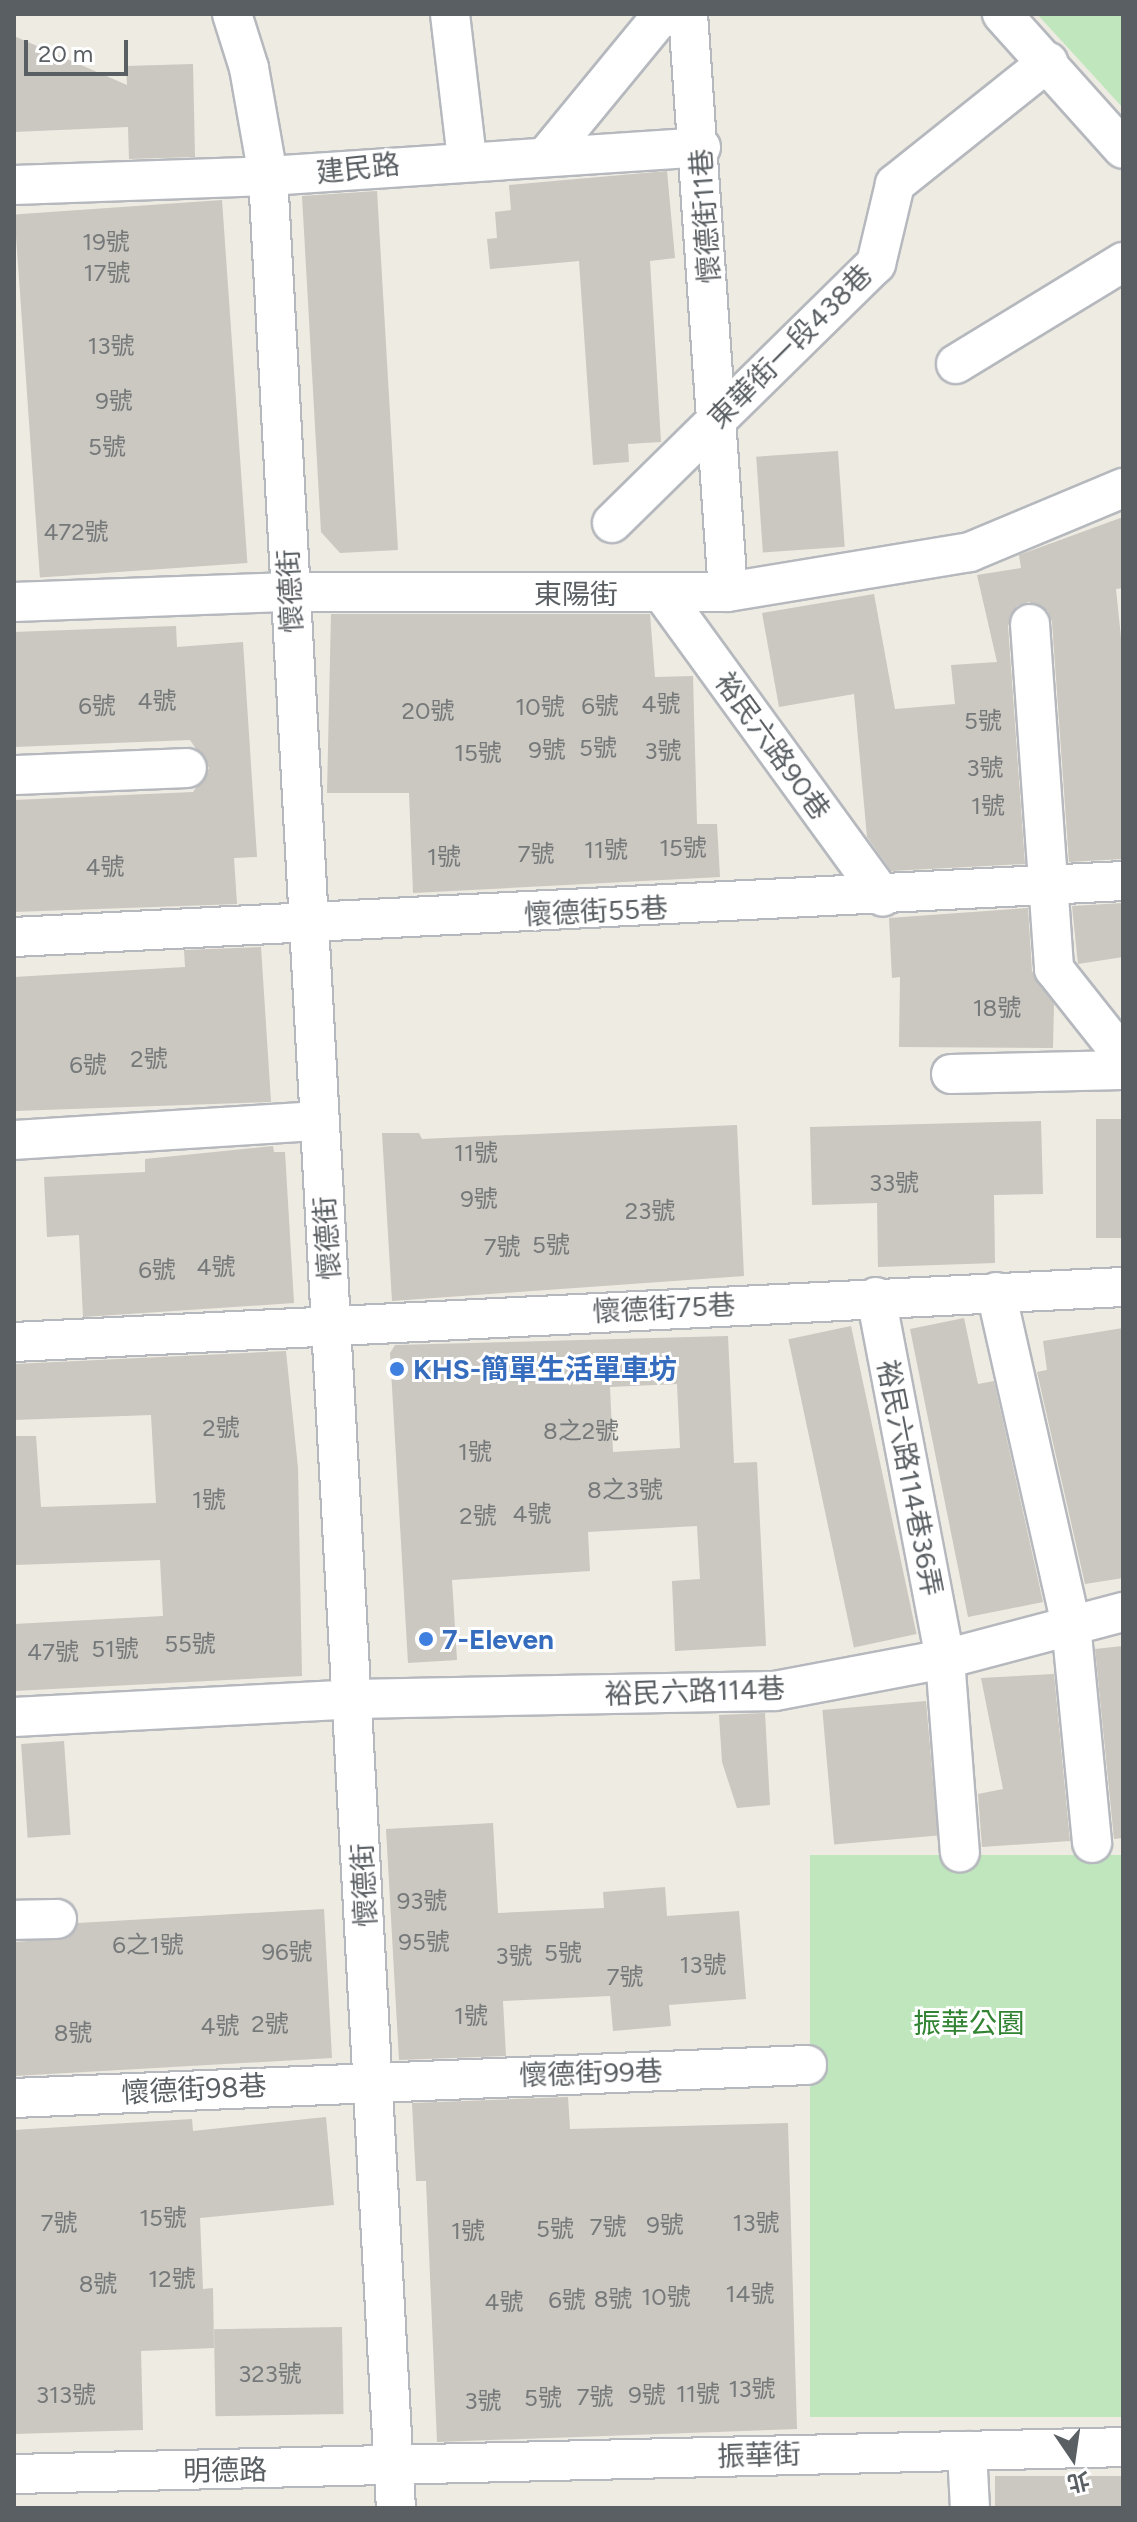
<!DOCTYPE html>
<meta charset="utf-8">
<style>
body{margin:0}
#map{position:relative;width:1137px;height:2522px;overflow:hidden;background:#eeebe2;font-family:Figtree,"Noto Sans TC",sans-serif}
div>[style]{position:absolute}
.green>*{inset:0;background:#bfe6bd;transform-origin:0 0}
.building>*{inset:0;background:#cbc7c1;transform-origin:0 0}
.roads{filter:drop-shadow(2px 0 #b5b8bd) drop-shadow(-2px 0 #b5b8bd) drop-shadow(0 2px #b5b8bd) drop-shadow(0 -2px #b5b8bd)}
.minor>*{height:38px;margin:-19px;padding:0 19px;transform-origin:19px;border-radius:19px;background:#fff}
.dots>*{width:22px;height:22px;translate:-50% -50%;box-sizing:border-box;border:4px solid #fff;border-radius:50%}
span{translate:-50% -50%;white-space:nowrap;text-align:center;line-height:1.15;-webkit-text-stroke:6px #fff;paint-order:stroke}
.number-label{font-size:24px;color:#76797a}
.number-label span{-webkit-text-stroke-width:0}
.street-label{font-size:28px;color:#5a5f63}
.shop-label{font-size:28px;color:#366cbe;font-weight:700}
.left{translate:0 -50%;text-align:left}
.park-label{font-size:28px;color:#318332}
.frame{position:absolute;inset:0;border:16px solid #5a5f63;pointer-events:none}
.north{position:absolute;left:1033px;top:2418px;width:80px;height:80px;-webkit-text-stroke:6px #fff;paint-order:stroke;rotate:167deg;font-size:22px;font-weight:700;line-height:32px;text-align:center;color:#5a5f63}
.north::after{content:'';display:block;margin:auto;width:28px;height:36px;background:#5a5f63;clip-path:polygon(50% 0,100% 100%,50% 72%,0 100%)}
.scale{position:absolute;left:24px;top:40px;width:104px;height:36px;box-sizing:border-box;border:4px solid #5a5f63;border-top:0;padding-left:10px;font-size:24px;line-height:28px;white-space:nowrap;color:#5a5f63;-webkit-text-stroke:6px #fff;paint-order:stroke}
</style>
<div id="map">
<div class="green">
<i style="clip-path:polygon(1037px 14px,1123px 14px,1123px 108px)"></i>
<i style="left:1123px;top:1855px;width:562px;height:313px;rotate:90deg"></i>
</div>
<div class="building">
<i style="clip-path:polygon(14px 36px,127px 85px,126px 66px,193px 64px,195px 157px,129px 159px,128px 127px,14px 132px)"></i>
<i style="clip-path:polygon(667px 171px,675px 258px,650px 261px,661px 442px,628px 444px,629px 462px,593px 465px,579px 261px,490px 269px,487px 239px,497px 238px,495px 212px,511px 210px,509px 185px)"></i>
<i style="clip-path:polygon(377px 191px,398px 550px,340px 553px,321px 532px,302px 196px)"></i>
<i style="left:222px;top:200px;width:364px;height:208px;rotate:86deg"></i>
<i style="left:838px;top:451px;width:96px;height:82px;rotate:86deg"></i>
<i style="clip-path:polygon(1123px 517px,1123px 588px,1116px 589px,1123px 657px,1123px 859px,1069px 862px,1052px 622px,1048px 611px,1029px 602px,1017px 606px,1008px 626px,1025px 864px,891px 871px,867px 837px,854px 694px,779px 707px,762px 613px,874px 594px,895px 709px,955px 704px,951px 665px,997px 662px,977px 575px,1021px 568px,1019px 555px)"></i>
<i style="clip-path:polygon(331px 614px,650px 614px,655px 677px,693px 676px,697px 824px,717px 824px,720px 877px,413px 893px,409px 793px,327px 793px)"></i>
<i style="clip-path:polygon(176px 626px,177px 647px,243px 642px,257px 857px,234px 858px,237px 904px,14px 912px,14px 800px,193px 792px,209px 768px,190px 740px,14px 747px,14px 632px)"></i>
<i style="clip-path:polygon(1123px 903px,1123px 957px,1078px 964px,1072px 906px)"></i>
<i style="clip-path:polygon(1028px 908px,1032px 971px,1054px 1004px,1053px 1048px,899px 1047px,900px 977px,892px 978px,889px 918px)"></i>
<i style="clip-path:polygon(261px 947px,271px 1102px,14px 1111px,14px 977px,185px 967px,184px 950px)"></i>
<i style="left:1123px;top:1119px;width:119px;height:27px;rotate:90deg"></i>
<i style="clip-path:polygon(1041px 1121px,1043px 1194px,994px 1195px,995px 1263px,878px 1267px,877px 1203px,812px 1205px,810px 1127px)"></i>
<i style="clip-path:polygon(737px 1125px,744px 1276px,392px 1301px,382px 1133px,419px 1133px,422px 1139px)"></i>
<i style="clip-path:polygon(273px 1146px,274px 1152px,285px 1152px,294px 1303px,83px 1317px,79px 1235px,47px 1237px,44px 1177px,145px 1172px,145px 1159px)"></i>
<i style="clip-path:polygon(964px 1318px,978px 1384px,994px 1381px,1043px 1602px,968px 1617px,910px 1329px)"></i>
<i style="left:851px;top:1326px;width:315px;height:64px;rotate:78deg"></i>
<i style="clip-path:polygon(1123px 1328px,1123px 1578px,1085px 1584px,1037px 1372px,1047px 1370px,1043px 1341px)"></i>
<i style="clip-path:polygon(evenodd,728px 1336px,734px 1463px,757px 1462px,766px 1646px,675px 1651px,672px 1581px,700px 1579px,697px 1526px,588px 1532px,590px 1571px,452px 1580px,457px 1660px,408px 1663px,390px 1353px,395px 1345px,728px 1336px,677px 1384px,680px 1448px,613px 1452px,610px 1387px,677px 1384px)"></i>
<i style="clip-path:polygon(286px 1351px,298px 1468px,302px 1676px,14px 1691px,14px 1624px,163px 1616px,160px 1560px,14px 1565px,14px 1436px,36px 1436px,41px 1507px,156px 1503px,151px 1415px,14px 1420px,14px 1364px)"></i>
<i style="clip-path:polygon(1123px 1646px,1123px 1838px,1114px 1839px,1095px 1649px)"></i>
<i style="clip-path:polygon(1054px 1674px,1070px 1841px,982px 1847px,978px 1794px,1003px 1789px,981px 1678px)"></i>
<i style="left:926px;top:1701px;width:135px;height:104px;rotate:85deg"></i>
<i style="clip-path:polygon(765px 1713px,770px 1805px,737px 1808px,722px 1762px,719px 1715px)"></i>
<i style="left:64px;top:1741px;width:94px;height:43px;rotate:86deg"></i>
<i style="clip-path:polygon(493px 1823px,498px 1913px,604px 1908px,603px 1892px,665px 1887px,667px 1916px,739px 1911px,746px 1999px,669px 2005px,671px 2026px,613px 2031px,610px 1996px,503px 2001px,506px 2056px,399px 2060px,386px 1829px)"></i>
<i style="clip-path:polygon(324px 1909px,332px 2058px,14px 2076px,14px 1942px,68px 1938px,78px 1923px)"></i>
<i style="clip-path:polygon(568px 2097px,570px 2129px,788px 2123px,797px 2429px,437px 2442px,426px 2181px,416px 2181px,412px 2103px)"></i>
<i style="clip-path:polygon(326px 2117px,334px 2205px,200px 2218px,203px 2289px,213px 2288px,214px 2348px,141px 2351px,143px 2430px,14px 2434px,14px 2130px,192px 2119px,193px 2131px)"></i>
<i style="left:342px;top:2327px;width:87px;height:128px;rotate:89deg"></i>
<i style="left:1123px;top:2476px;width:32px;height:128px;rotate:90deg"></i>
</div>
<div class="roads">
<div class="minor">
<i style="left:232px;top:14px;width:57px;rotate:72.5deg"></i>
<i style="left:249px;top:68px;width:110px;rotate:80deg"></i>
<i style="left:268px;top:176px;width:2336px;rotate:86.86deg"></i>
<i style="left:450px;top:14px;width:145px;rotate:83.3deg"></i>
<i style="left:688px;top:14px;width:579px;rotate:86.04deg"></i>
<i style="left:1002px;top:14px;width:181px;rotate:48.1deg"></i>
<i style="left:547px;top:155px;width:183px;rotate:-50.6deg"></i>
<i style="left:14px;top:185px;width:254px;rotate:-2deg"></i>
<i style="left:268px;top:176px;width:434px;rotate:-3.8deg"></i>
<i style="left:956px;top:364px;width:196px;rotate:-31.4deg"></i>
<i style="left:612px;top:523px;width:370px;rotate:-44.5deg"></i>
<i style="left:876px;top:264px;width:82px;rotate:-76.6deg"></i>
<i style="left:895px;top:184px;width:196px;rotate:-38.6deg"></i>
<i style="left:663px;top:594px;width:374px;rotate:54deg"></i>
<i style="left:14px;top:602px;width:276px;rotate:-2.1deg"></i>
<i style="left:290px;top:592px;width:438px"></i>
<i style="left:728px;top:592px;width:245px;rotate:-9.4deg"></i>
<i style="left:970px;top:552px;width:166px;rotate:-22.7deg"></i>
<i style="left:1030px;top:624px;width:346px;rotate:86deg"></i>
<i style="left:1054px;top:969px;width:111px;rotate:51.6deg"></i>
<i style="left:14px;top:775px;width:173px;rotate:-2.3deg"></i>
<i style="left:14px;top:937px;width:1110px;rotate:-2.89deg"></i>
<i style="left:951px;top:1074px;width:172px;rotate:-1.3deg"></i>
<i style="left:14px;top:1140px;width:306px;rotate:-3.6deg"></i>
<i style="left:996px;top:1292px;width:340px;rotate:77.3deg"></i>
<i style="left:1071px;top:1624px;width:220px;rotate:84.5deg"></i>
<i style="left:876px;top:1297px;width:369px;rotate:79.2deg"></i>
<i style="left:945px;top:1659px;width:194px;rotate:85.6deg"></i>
<i style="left:14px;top:1342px;width:1110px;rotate:-2.84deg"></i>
<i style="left:14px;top:1717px;width:340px;rotate:-3deg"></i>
<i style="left:354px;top:1699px;width:421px;rotate:-1.1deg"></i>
<i style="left:775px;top:1691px;width:173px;rotate:-10.7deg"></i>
<i style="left:945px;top:1659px;width:184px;rotate:-14.8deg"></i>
<i style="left:14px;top:1920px;width:43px;rotate:-1.3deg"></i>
<i style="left:14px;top:2098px;width:794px;rotate:-2.38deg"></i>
<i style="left:967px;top:2451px;width:57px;rotate:87deg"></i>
<i style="left:14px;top:2474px;width:1109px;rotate:-1.39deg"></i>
</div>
</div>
<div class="dots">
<i style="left:397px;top:1369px;background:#3f7fe0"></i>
<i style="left:426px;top:1639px;background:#3f7fe0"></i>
</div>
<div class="number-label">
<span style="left:106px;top:242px">19號</span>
<span style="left:107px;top:273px">17號</span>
<span style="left:111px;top:346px">13號</span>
<span style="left:114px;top:401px">9號</span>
<span style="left:107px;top:447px">5號</span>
<span style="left:76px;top:532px">472號</span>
<span style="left:157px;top:701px">4號</span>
<span style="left:661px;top:704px">4號</span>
<span style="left:97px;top:706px">6號</span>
<span style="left:600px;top:706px">6號</span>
<span style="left:540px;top:707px">10號</span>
<span style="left:428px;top:711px">20號</span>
<span style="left:983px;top:721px">5號</span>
<span style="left:598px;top:748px">5號</span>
<span style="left:547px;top:750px">9號</span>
<span style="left:663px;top:751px">3號</span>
<span style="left:478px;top:753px">15號</span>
<span style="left:985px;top:768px">3號</span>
<span style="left:988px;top:806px">1號</span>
<span style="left:683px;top:848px">15號</span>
<span style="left:606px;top:850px">11號</span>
<span style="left:536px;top:854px">7號</span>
<span style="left:444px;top:857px">1號</span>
<span style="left:105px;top:867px">4號</span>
<span style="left:997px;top:1008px">18號</span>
<span style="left:149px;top:1059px">2號</span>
<span style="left:88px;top:1065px">6號</span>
<span style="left:476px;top:1153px">11號</span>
<span style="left:894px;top:1183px">33號</span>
<span style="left:479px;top:1199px">9號</span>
<span style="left:650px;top:1211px">23號</span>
<span style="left:551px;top:1245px">5號</span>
<span style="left:502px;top:1247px">7號</span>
<span style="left:216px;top:1267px">4號</span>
<span style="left:157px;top:1270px">6號</span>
<span style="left:221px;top:1428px">2號</span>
<span style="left:581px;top:1431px">8之2號</span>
<span style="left:475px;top:1452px">1號</span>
<span style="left:625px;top:1490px">8之3號</span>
<span style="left:209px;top:1500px">1號</span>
<span style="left:532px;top:1514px">4號</span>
<span style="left:478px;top:1516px">2號</span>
<span style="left:190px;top:1644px">55號</span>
<span style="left:115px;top:1649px">51號</span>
<span style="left:53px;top:1652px">47號</span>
<span style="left:422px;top:1901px">93號</span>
<span style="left:424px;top:1942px">95號</span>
<span style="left:148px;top:1945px">6之1號</span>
<span style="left:287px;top:1952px">96號</span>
<span style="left:563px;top:1953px">5號</span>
<span style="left:514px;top:1956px">3號</span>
<span style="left:703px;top:1965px">13號</span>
<span style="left:625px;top:1977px">7號</span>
<span style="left:471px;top:2016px">1號</span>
<span style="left:270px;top:2024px">2號</span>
<span style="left:220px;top:2026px">4號</span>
<span style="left:73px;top:2033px">8號</span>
<span style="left:163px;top:2218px">15號</span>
<span style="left:59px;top:2223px">7號</span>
<span style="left:756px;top:2223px">13號</span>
<span style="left:665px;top:2225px">9號</span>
<span style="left:608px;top:2227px">7號</span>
<span style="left:555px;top:2229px">5號</span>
<span style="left:468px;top:2231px">1號</span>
<span style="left:172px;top:2279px">12號</span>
<span style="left:98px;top:2284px">8號</span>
<span style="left:750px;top:2294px">14號</span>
<span style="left:666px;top:2297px">10號</span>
<span style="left:613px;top:2299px">8號</span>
<span style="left:567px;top:2300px">6號</span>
<span style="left:504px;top:2302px">4號</span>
<span style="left:270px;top:2374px">323號</span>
<span style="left:752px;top:2389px">13號</span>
<span style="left:698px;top:2394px">11號</span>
<span style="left:66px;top:2395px">313號</span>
<span style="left:647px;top:2395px">9號</span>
<span style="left:595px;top:2397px">7號</span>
<span style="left:543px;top:2398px">5號</span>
<span style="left:483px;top:2401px">3號</span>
</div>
<div class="street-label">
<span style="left:358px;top:168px;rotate:-6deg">建民路</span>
<span style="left:705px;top:216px;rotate:-94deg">懷德街11巷</span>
<span style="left:790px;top:346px;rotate:-45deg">東華街一段438巷</span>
<span style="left:290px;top:591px;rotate:-93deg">懷德街</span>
<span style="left:576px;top:594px">東陽街</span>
<span style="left:773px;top:746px;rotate:54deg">裕民六路90巷</span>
<span style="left:596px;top:911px;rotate:-3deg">懷德街55巷</span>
<span style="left:327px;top:1238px;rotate:-94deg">懷德街</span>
<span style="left:664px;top:1308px;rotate:-3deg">懷德街75巷</span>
<span style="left:910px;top:1478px;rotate:79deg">裕民六路114巷36弄</span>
<span style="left:695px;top:1691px;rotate:-2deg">裕民六路114巷</span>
<span style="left:364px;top:1885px;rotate:-93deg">懷德街</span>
<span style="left:591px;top:2073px;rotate:-2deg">懷德街99巷</span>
<span style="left:194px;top:2089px;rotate:-3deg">懷德街98巷</span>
<span style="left:759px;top:2455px;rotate:-2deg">振華街</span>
<span style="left:225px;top:2470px;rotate:-1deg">明德路</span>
</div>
<div class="shop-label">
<span class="left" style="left:413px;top:1369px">KHS-簡單生活單車坊</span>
<span class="left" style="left:442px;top:1639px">7-Eleven</span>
</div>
<div class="park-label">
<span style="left:969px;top:2023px">振華公園</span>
</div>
<div class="frame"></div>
<div class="north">北</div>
<div class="scale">20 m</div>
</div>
